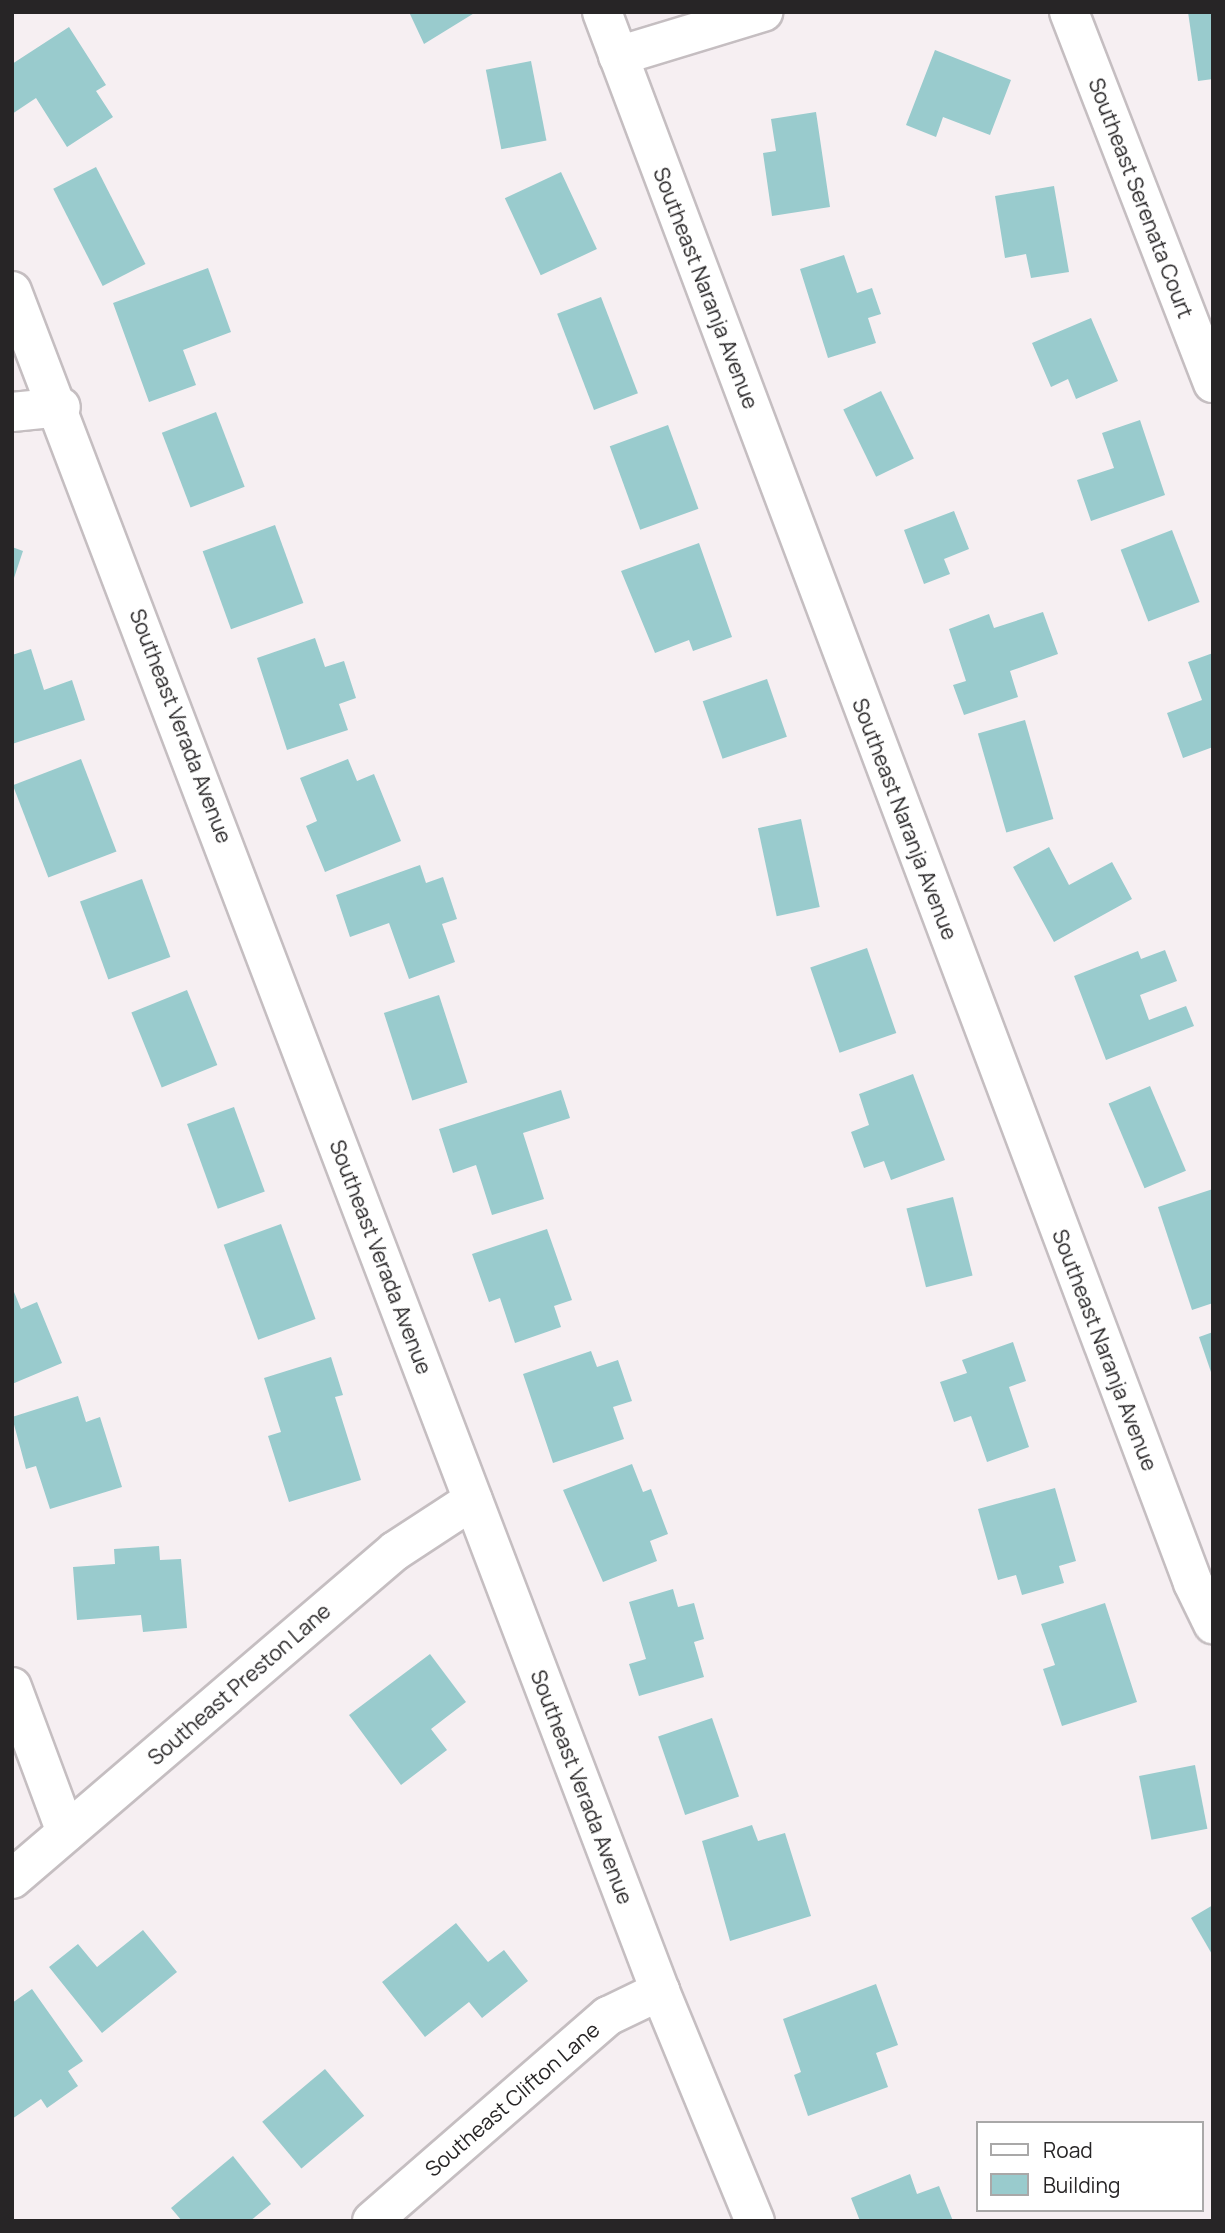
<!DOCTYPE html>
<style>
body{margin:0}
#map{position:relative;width:1225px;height:2233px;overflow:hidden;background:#f6eff2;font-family:Manrope,sans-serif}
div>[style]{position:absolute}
.building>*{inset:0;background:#99cbcd;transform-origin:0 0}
.roads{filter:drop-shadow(2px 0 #c5bec1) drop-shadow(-2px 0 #c5bec1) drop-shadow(0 2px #c5bec1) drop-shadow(0 -2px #c5bec1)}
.minor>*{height:38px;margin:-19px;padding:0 19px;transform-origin:19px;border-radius:19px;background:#fff}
span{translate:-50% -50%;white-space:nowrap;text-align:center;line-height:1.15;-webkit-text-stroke:5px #fff;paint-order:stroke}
.street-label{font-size:21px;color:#272526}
.frame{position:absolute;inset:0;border:14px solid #272526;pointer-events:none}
.legend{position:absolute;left:976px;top:2121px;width:228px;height:91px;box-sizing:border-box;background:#fff;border:2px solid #a9a8a8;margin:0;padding:9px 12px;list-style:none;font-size:21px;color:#272526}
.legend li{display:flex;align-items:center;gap:14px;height:35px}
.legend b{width:35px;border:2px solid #a9a8a8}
</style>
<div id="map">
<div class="building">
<i style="clip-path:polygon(409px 12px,476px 12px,424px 44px)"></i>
<i style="clip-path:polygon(1188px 12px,1213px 12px,1213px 79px,1198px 81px)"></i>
<i style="clip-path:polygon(69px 27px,106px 85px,96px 91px,113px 117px,67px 147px,36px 98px,12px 114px,12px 64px)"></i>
<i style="clip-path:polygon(935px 50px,1011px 80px,990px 135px,943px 117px,936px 137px,906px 125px)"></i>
<i style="left:531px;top:61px;width:81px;height:46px;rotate:79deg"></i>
<i style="clip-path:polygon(816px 112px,830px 207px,772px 216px,763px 153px,776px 151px,771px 119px)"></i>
<i style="left:96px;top:167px;width:109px;height:48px;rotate:63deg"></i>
<i style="left:561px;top:172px;width:85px;height:62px;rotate:65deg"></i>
<i style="clip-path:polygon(1054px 186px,1069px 272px,1031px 278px,1026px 254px,1005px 258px,995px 196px)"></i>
<i style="clip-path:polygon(844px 255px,857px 293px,872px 288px,881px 314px,868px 318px,876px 343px,828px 358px,800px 269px)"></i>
<i style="clip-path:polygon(208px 268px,231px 332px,183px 350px,196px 385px,149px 402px,113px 303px)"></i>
<i style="left:601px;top:297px;width:103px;height:47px;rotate:69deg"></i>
<i style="clip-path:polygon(1091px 318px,1118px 381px,1076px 399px,1068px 379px,1051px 387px,1032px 343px)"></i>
<i style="left:881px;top:391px;width:75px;height:42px;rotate:64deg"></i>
<i style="left:216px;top:412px;width:80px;height:58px;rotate:69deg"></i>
<i style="clip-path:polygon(1140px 420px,1165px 495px,1091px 521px,1077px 480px,1114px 468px,1102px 433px)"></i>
<i style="left:668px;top:425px;width:89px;height:62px;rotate:70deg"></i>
<i style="clip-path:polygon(954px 511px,969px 549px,944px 559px,950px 574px,924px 584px,904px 530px)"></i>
<i style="left:275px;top:525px;width:83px;height:77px;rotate:70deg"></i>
<i style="left:1172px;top:530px;width:77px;height:55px;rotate:69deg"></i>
<i style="clip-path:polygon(699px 543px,732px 637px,693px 651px,689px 640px,655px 653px,621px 571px)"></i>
<i style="clip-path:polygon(12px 547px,23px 551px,13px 581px,12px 581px)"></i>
<i style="clip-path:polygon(1043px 612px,1058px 654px,1010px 671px,1018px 697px,964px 715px,953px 685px,966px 681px,949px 629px,989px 614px,994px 628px)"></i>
<i style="clip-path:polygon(315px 638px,325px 667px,344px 661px,356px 698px,339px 704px,348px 730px,287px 750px,257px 658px)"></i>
<i style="clip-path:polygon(31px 649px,44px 690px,72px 680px,85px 720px,12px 744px,12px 655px)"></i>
<i style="clip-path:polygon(1213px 653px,1213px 747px,1183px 758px,1167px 713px,1202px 700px,1188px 662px)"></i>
<i style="left:767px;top:679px;width:61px;height:68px;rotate:71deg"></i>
<i style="left:1025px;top:720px;width:103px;height:49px;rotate:74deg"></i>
<i style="left:81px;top:759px;width:99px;height:73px;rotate:69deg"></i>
<i style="clip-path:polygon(348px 759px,357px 781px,374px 774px,401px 841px,325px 872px,306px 826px,317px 821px,300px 778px)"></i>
<i style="left:801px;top:819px;width:90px;height:44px;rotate:78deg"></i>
<i style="clip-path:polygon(1049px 847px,1069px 885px,1112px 862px,1132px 899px,1054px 942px,1013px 867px)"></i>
<i style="clip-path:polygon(420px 865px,426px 883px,443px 877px,457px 919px,442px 924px,455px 962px,409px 979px,389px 923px,350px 937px,336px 895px)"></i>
<i style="left:142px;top:879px;width:83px;height:66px;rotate:70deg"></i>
<i style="left:867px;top:948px;width:90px;height:60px;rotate:71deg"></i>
<i style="clip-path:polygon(1165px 950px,1177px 981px,1140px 995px,1149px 1020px,1186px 1006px,1194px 1026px,1106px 1060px,1074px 976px,1138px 951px,1141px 959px)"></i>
<i style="left:187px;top:990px;width:81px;height:60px;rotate:68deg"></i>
<i style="left:439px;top:995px;width:92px;height:58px;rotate:72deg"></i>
<i style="clip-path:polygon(913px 1074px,945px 1160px,891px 1180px,884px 1161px,864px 1168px,851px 1132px,869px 1125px,859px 1094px)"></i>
<i style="left:1150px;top:1086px;width:92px;height:45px;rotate:67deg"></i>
<i style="clip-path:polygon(561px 1090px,570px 1118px,523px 1133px,544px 1199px,492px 1215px,476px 1165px,453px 1173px,439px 1129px)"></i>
<i style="left:234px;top:1107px;width:90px;height:50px;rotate:70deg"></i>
<i style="clip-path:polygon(1213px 1189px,1213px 1303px,1192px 1310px,1158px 1207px)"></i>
<i style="left:953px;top:1197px;width:81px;height:48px;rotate:76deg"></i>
<i style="left:281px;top:1224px;width:101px;height:61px;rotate:70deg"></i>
<i style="clip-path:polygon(547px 1229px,572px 1300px,554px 1306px,561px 1327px,515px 1343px,500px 1298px,489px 1302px,472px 1254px)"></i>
<i style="clip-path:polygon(12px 1287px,21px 1309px,37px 1302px,62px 1363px,12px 1384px)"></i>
<i style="clip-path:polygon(1213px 1332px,1213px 1375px,1212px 1375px,1199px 1337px)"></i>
<i style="clip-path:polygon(1013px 1342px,1026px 1381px,1009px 1387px,1029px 1447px,987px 1462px,971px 1416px,954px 1422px,940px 1382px,967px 1373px,962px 1360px)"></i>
<i style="clip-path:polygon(591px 1351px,597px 1367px,618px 1360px,632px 1401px,613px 1407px,624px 1439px,553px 1463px,523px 1374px)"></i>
<i style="clip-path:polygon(331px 1357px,343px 1395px,335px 1397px,361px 1480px,289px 1502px,268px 1436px,281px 1432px,264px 1378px)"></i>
<i style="clip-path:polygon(78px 1396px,86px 1422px,100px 1417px,122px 1487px,50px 1509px,36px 1466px,26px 1469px,12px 1417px)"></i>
<i style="clip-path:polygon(632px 1464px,643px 1492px,651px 1489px,668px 1534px,650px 1541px,657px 1561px,603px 1582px,563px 1490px)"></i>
<i style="clip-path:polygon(1055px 1488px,1076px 1561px,1059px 1566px,1064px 1583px,1022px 1595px,1016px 1575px,998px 1580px,978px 1509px)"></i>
<i style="clip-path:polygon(159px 1546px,160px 1560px,181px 1559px,187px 1628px,143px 1632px,141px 1615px,77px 1620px,73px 1567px,115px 1564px,114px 1549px)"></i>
<i style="clip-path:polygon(673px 1589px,678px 1607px,694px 1603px,704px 1639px,694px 1642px,704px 1677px,639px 1696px,629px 1664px,646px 1659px,629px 1602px)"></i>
<i style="clip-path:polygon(1105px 1603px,1137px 1702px,1062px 1726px,1043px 1669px,1055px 1665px,1041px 1624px)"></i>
<i style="clip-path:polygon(430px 1654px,466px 1702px,431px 1729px,447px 1750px,401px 1785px,349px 1715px)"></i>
<i style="left:712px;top:1718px;width:83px;height:57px;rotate:71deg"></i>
<i style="left:1195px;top:1765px;width:65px;height:57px;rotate:79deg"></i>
<i style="clip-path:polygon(752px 1825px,758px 1841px,785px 1833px,811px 1916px,730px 1941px,702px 1841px)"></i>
<i style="clip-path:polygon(1213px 1905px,1213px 1956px,1191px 1918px)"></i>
<i style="clip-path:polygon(456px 1923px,488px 1962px,504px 1950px,528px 1981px,482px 2018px,469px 2002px,425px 2037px,382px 1982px)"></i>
<i style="clip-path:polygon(143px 1930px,177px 1972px,102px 2033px,49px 1967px,78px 1944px,97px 1967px)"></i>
<i style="clip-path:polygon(876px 1984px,898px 2045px,876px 2053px,888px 2087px,808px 2116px,794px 2075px,801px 2072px,783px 2019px)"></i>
<i style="clip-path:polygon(32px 1989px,83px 2061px,68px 2071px,78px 2086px,47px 2108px,41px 2099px,12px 2119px,12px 2003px)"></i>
<i style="left:325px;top:2069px;width:61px;height:82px;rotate:50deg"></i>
<i style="clip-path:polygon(233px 2156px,271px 2204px,250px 2221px,182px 2221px,171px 2208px)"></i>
<i style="clip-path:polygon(910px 2174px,917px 2194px,939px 2186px,953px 2221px,860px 2221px,851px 2198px)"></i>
</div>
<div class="roads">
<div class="minor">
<i style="left:602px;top:12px;width:1678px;rotate:69.38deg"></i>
<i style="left:1193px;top:1583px;width:46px;rotate:64deg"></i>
<i style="left:1069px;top:12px;width:398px;rotate:68.8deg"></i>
<i style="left:618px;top:56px;width:152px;rotate:-16.9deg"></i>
<i style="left:12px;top:291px;width:1819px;rotate:69.13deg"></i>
<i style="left:660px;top:1991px;width:249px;rotate:67.6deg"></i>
<i style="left:12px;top:412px;width:49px;rotate:-5.8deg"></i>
<i style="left:12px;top:1687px;width:155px;rotate:69.6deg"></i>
<i style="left:12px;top:1879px;width:504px;rotate:-40.58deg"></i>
<i style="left:395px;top:1551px;width:93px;rotate:-33.2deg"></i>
<i style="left:372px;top:2221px;width:313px;rotate:-41deg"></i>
<i style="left:608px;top:2016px;width:58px;rotate:-25.7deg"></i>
</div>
</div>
<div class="street-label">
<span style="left:1141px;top:198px;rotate:69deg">Southeast Serenata Court</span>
<span style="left:706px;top:288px;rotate:69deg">Southeast Naranja Avenue</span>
<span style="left:181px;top:726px;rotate:69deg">Southeast Verada Avenue</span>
<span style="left:905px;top:819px;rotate:69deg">Southeast Naranja Avenue</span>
<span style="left:381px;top:1257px;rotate:69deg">Southeast Verada Avenue</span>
<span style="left:1105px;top:1350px;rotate:69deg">Southeast Naranja Avenue</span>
<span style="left:239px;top:1684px;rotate:-41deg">Southeast Preston Lane</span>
<span style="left:582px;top:1787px;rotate:69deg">Southeast Verada Avenue</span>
<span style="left:512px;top:2099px;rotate:-41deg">Southeast Clifton Lane</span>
</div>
<div class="frame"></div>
<ul class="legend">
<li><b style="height:9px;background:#fff"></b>Road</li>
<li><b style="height:19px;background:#99cbcd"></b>Building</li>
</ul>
</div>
